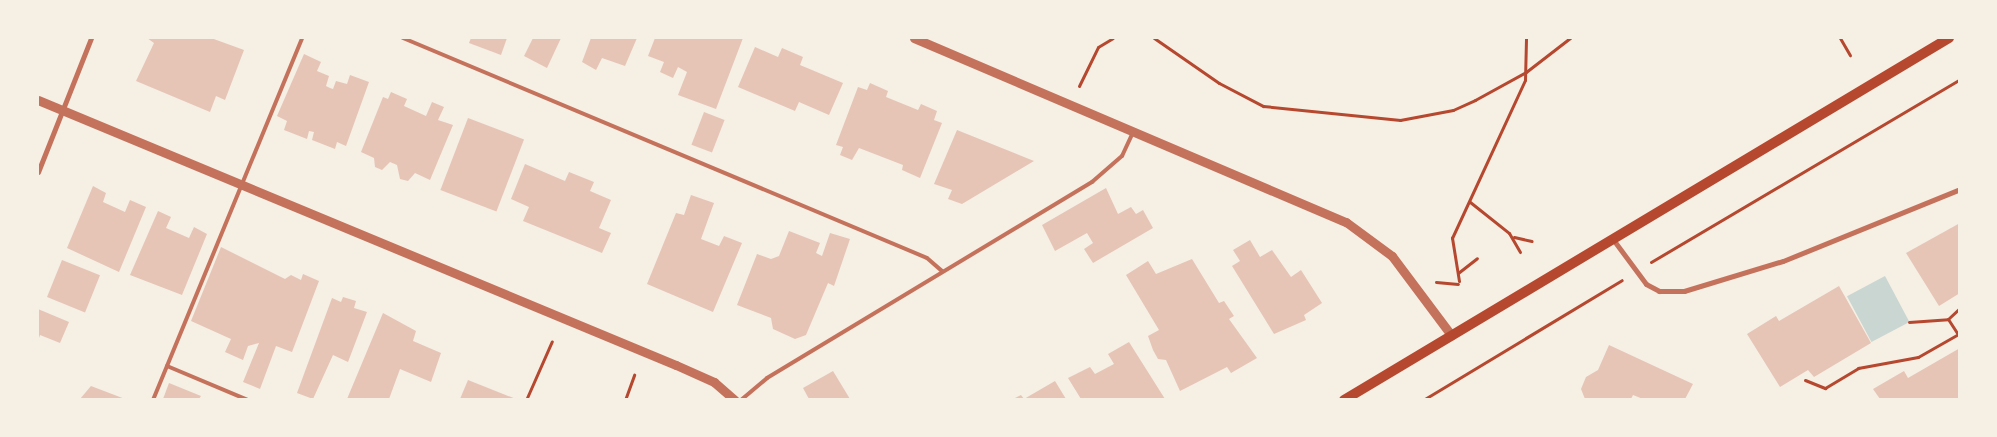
<!DOCTYPE html>
<style>
body{margin:0}
#map{position:relative;width:1997px;height:437px;overflow:hidden;background:#f6efe4;font-family:"Times New Roman",serif}
div>[style]{position:absolute}
.water>*{inset:0;background:#c9d6d2;transform-origin:0 0}
.building>*{inset:0;background:#e6c5b7;transform-origin:0 0}
.path>*{height:3px;margin:-1.5px;padding:0 1.5px;transform-origin:1.5px;border-radius:1.5px;background:#b5482f}
.service>*{height:4px;margin:-2px;padding:0 2px;transform-origin:2px;border-radius:2px;background:#c5725c}
.minor>*{height:5px;margin:-2.5px;padding:0 2.5px;transform-origin:2.5px;border-radius:2.5px;background:#c5725c}
.tertiary>*{height:9px;margin:-4.5px;padding:0 4.5px;transform-origin:4.5px;border-radius:4.5px;background:#c5725c}
.secondary>*{height:10px;margin:-5px;padding:0 5px;transform-origin:5px;border-radius:5px;background:#b5482f}
span{translate:-50% -50%;white-space:nowrap;text-align:center;line-height:1.15;-webkit-text-stroke:4px #f6efe4;paint-order:stroke}
.frame{position:absolute;inset:0;border:39px solid #f6efe4;pointer-events:none}
</style>
<div id="map">
<div class="water">
<i style="left:1885px;top:276px;width:52px;height:43px;rotate:62deg"></i>
</div>
<div class="building">
<i style="clip-path:polygon(147px 38px,211px 38px,244px 50px,225px 100px,216px 96px,210px 112px,136px 81px,154px 43px)"></i>
<i style="clip-path:polygon(471px 38px,507px 38px,501px 55px,469px 43px)"></i>
<i style="clip-path:polygon(533px 38px,561px 38px,547px 68px,524px 56px)"></i>
<i style="clip-path:polygon(591px 38px,637px 38px,625px 66px,602px 58px,596px 70px,582px 62px)"></i>
<i style="clip-path:polygon(655px 38px,743px 38px,716px 109px,678px 95px,687px 72px,678px 67px,673px 78px,660px 72px,664px 62px,648px 56px)"></i>
<i style="clip-path:polygon(755px 47px,778px 57px,782px 48px,803px 57px,800px 65px,843px 83px,829px 115px,799px 102px,795px 111px,738px 87px)"></i>
<i style="clip-path:polygon(304px 54px,321px 62px,317px 71px,329px 76px,326px 86px,330px 88px,333px 89px,336px 81px,347px 84px,350px 75px,369px 82px,346px 146px,337px 142px,335px 149px,312px 140px,314px 132px,309px 131px,307px 139px,284px 130px,287px 121px,277px 116px)"></i>
<i style="clip-path:polygon(870px 83px,888px 91px,886px 97px,918px 110px,921px 104px,937px 111px,934px 120px,942px 123px,920px 178px,902px 170px,903px 165px,859px 148px,852px 160px,840px 155px,843px 147px,836px 145px,858px 87px,867px 90px)"></i>
<i style="clip-path:polygon(391px 92px,407px 99px,404px 106px,426px 116px,432px 102px,444px 107px,438px 120px,453px 125px,430px 180px,415px 173px,408px 181px,400px 179px,397px 165px,390px 162px,382px 170px,375px 167px,374px 158px,361px 152px,383px 97px,388px 99px)"></i>
<i style="left:704px;top:112px;width:22px;height:35px;rotate:21deg"></i>
<i style="left:468px;top:118px;width:60px;height:77px;rotate:21deg"></i>
<i style="clip-path:polygon(957px 130px,1034px 161px,962px 204px,948px 199px,952px 190px,934px 184px)"></i>
<i style="clip-path:polygon(525px 164px,565px 181px,569px 172px,594px 182px,590px 191px,611px 200px,599px 228px,611px 233px,602px 253px,523px 221px,529px 207px,511px 199px)"></i>
<i style="clip-path:polygon(93px 186px,106px 193px,103px 202px,125px 212px,130px 200px,146px 207px,119px 272px,67px 248px)"></i>
<i style="clip-path:polygon(1106px 188px,1118px 214px,1131px 207px,1136px 214px,1143px 210px,1153px 228px,1093px 263px,1084px 249px,1093px 243px,1087px 233px,1055px 251px,1042px 225px)"></i>
<i style="clip-path:polygon(691px 195px,714px 203px,701px 239px,719px 246px,724px 236px,742px 243px,713px 312px,647px 284px,676px 213px,684px 215px)"></i>
<i style="clip-path:polygon(158px 211px,171px 217px,166px 228px,189px 238px,194px 227px,207px 234px,182px 295px,130px 275px)"></i>
<i style="clip-path:polygon(1960px 223px,1960px 293px,1939px 306px,1906px 253px)"></i>
<i style="clip-path:polygon(789px 231px,820px 243px,816px 253px,822px 256px,830px 233px,850px 239px,834px 286px,828px 283px,806px 335px,795px 339px,773px 329px,771px 318px,737px 305px,757px 254px,771px 259px,779px 256px)"></i>
<i style="clip-path:polygon(1250px 240px,1260px 257px,1272px 250px,1291px 277px,1301px 270px,1322px 303px,1304px 315px,1306px 320px,1274px 334px,1232px 266px,1240px 261px,1233px 250px)"></i>
<i style="clip-path:polygon(221px 247px,285px 279px,291px 275px,301px 280px,303px 274px,319px 281px,292px 352px,276px 346px,260px 389px,243px 382px,259px 343px,248px 346px,243px 360px,225px 352px,231px 339px,191px 321px)"></i>
<i style="clip-path:polygon(1192px 259px,1219px 303px,1224px 301px,1234px 316px,1229px 319px,1257px 358px,1231px 373px,1227px 367px,1180px 391px,1166px 360px,1158px 359px,1153px 350px,1148px 336px,1159px 330px,1126px 275px,1148px 261px,1156px 274px)"></i>
<i style="left:62px;top:260px;width:41px;height:40px;rotate:22deg"></i>
<i style="clip-path:polygon(1839px 286px,1871px 343px,1814px 377px,1808px 370px,1780px 387px,1747px 334px,1776px 316px,1779px 321px)"></i>
<i style="clip-path:polygon(343px 297px,356px 301px,354px 308px,367px 312px,348px 362px,333px 355px,313px 399px,297px 393px,332px 298px,341px 302px)"></i>
<i style="clip-path:polygon(38px 309px,69px 322px,60px 343px,40px 335px,38px 341px)"></i>
<i style="clip-path:polygon(383px 313px,416px 331px,413px 341px,441px 353px,431px 382px,400px 369px,389px 399px,347px 399px)"></i>
<i style="clip-path:polygon(1129px 342px,1165px 399px,1081px 399px,1068px 378px,1090px 367px,1095px 374px,1114px 364px,1108px 354px)"></i>
<i style="clip-path:polygon(1609px 345px,1693px 384px,1685px 399px,1643px 399px,1633px 395px,1631px 399px,1585px 399px,1581px 389px,1586px 377px,1598px 370px)"></i>
<i style="clip-path:polygon(1960px 348px,1960px 399px,1880px 399px,1873px 389px,1904px 371px,1908px 378px)"></i>
<i style="clip-path:polygon(833px 371px,850px 399px,809px 399px,803px 388px)"></i>
<i style="clip-path:polygon(468px 380px,516px 399px,460px 399px)"></i>
<i style="clip-path:polygon(1055px 381px,1066px 399px,1013px 399px,1021px 395px,1024px 399px)"></i>
<i style="clip-path:polygon(169px 383px,201px 396px,199px 399px,163px 399px)"></i>
<i style="clip-path:polygon(91px 386px,125px 399px,80px 399px)"></i>
</div>
<div class="path">
<i style="left:1154px;top:38px;width:79px;rotate:34.7deg"></i>
<i style="left:1219px;top:83px;width:50px;rotate:27.6deg"></i>
<i style="left:1263px;top:106px;width:138px;rotate:5.8deg"></i>
<i style="left:1400px;top:120px;width:54px;rotate:-10.7deg"></i>
<i style="left:1453px;top:110px;width:24px;rotate:-24deg"></i>
<i style="left:1475px;top:100px;width:58px;rotate:-28.8deg"></i>
<i style="left:1526px;top:72px;width:56px;rotate:-37.7deg"></i>
<i style="left:1840px;top:38px;width:20px;rotate:60deg"></i>
<i style="left:1079px;top:86px;width:43px;rotate:-64deg"></i>
<i style="left:1098px;top:47px;width:17px;rotate:-31deg"></i>
<i style="left:1470px;top:202px;width:50px;rotate:38.5deg"></i>
<i style="left:1509px;top:233px;width:22px;rotate:60deg"></i>
<i style="left:1514px;top:237px;width:18px;rotate:13deg"></i>
<i style="left:1651px;top:262px;width:359px;rotate:-30.6deg"></i>
<i style="left:1458px;top:273px;width:24px;rotate:-38deg"></i>
<i style="left:1459px;top:281px;width:44px;rotate:-99.2deg"></i>
<i style="left:1452px;top:238px;width:174px;rotate:-65.2deg"></i>
<i style="left:1525px;top:80px;width:42px;rotate:-88.6deg"></i>
<i style="left:1436px;top:282px;width:22px;rotate:5deg"></i>
<i style="left:1948px;top:319px;width:17px;rotate:57deg"></i>
<i style="left:1909px;top:322px;width:39px;rotate:-4deg"></i>
<i style="left:1948px;top:319px;width:16px;rotate:-43deg"></i>
<i style="left:1805px;top:380px;width:22px;rotate:22deg"></i>
<i style="left:1825px;top:388px;width:39px;rotate:-31deg"></i>
<i style="left:1858px;top:368px;width:61px;rotate:-10.4deg"></i>
<i style="left:1918px;top:357px;width:48px;rotate:-29.7deg"></i>
<i style="left:526px;top:400px;width:64px;rotate:-66.2deg"></i>
<i style="left:625px;top:400px;width:27px;rotate:-70deg"></i>
<i style="left:1423px;top:400px;width:232px;rotate:-31.1deg"></i>
</div>
<div class="service">
<i style="left:403px;top:38px;width:568px;rotate:22.77deg"></i>
<i style="left:927px;top:258px;width:20px;rotate:41deg"></i>
<i style="left:167px;top:366px;width:88px;rotate:22.8deg"></i>
<i style="left:153px;top:400px;width:391px;rotate:-67.6deg"></i>
<i style="left:741px;top:400px;width:34px;rotate:-40deg"></i>
<i style="left:767px;top:378px;width:380px;rotate:-31.1deg"></i>
<i style="left:1092px;top:182px;width:40px;rotate:-41deg"></i>
<i style="left:1122px;top:156px;width:26px;rotate:-65deg"></i>
</div>
<div class="minor">
<i style="left:38px;top:172px;width:144px;rotate:-68.4deg"></i>
<i style="left:1612px;top:238px;width:57px;rotate:53.5deg"></i>
<i style="left:1646px;top:284px;width:15px;rotate:28deg"></i>
<i style="left:1659px;top:291px;width:25px"></i>
<i style="left:1684px;top:291px;width:103px;rotate:-16.9deg"></i>
<i style="left:1783px;top:261px;width:191px;rotate:-22.1deg"></i>
</div>
<div class="tertiary">
<i style="left:914px;top:38px;width:470px;rotate:23.1deg"></i>
<i style="left:1346px;top:222px;width:57px;rotate:36.5deg"></i>
<i style="left:1392px;top:256px;width:99px;rotate:53.2deg"></i>
<i style="left:38px;top:100px;width:691px;rotate:22.56deg"></i>
<i style="left:676px;top:365px;width:42px;rotate:24.1deg"></i>
<i style="left:714px;top:382px;width:28px;rotate:41deg"></i>
</div>
<div class="secondary">
<i style="left:1344px;top:400px;width:705px;rotate:-30.89deg"></i>
</div>
<div class="frame"></div>
</div>
